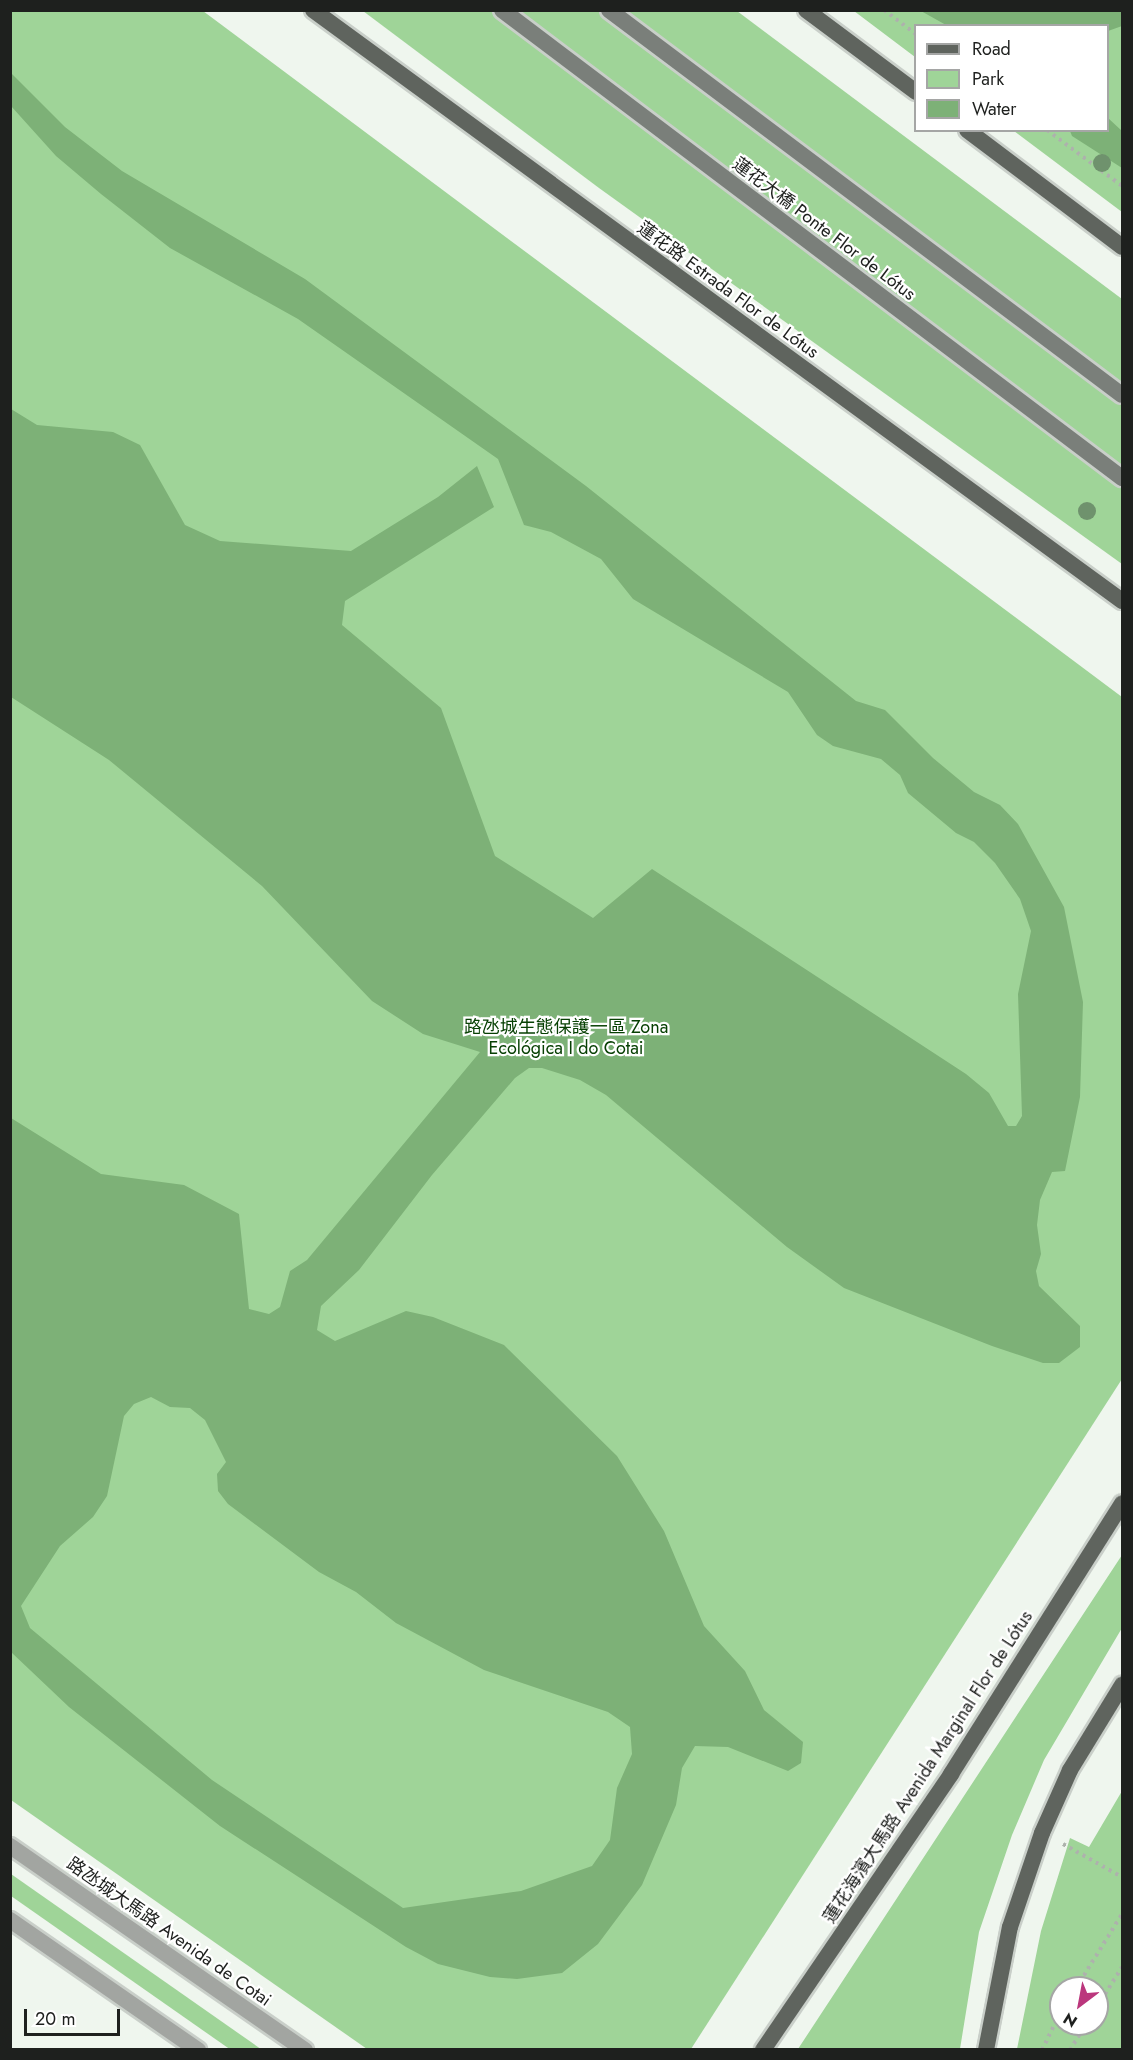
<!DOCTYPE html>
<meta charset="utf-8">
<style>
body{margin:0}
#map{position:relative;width:1133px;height:2060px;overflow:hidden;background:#eff6ee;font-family:Jost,"Noto Sans SC",sans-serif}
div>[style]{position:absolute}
.green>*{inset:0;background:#9fd498;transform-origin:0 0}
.water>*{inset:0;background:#7db177}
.path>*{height:4px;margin-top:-2px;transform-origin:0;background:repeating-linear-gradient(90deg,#adb2ac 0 3px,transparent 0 7.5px)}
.roads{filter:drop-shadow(2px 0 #c9cfc9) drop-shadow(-2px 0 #c9cfc9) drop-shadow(0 2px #c9cfc9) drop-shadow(0 -2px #c9cfc9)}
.tertiary>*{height:16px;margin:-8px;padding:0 8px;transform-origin:8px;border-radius:8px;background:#a2a5a1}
.secondary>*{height:16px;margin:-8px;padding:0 8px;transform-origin:8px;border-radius:8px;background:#7a7f7a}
.primary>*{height:16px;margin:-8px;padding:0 8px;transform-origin:8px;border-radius:8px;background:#5f645e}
.trees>*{width:18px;height:18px;margin:-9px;border-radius:50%;background:#6f926d}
span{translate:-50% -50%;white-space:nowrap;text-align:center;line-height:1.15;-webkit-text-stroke:4.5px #fff;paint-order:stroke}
.street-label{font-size:18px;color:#1e201e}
.park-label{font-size:18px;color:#074003}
.frame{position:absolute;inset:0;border:12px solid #1e201e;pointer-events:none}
.legend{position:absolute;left:914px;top:24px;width:195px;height:108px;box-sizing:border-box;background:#fff;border:2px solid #a5a6a5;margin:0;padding:8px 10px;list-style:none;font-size:18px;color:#1e201e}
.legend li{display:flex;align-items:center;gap:12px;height:30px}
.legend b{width:30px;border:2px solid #a5a6a5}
.north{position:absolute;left:1049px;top:1976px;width:60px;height:60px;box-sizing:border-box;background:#fff;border:2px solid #a5a6a5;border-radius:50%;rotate:212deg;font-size:16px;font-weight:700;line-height:24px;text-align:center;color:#1e201e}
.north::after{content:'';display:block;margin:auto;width:21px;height:27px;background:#bb377d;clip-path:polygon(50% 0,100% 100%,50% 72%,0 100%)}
.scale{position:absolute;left:24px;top:2009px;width:96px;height:27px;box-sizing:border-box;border:3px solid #1e201e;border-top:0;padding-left:8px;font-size:18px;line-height:21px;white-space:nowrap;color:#1e201e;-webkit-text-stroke:4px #fff;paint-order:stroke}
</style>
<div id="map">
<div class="green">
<i style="clip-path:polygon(11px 11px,203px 11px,1122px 697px,1122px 1379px,691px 2049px,367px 2049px,11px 1800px)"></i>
<i style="clip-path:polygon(363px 11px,737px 11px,1122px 299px,1122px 564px,599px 188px)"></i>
<i style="clip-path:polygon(854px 11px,1122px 11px,1122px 212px,1014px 131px,1108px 130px,1108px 26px,916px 26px,915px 57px)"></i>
<i style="clip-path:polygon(1122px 1555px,1122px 1628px,1044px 1760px,1012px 1835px,979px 1932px,960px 2049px,798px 2049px)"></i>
<i style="clip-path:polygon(evenodd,1122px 1791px,1122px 2049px,1017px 2049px,1041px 1931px,1070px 1838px,1089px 1847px,1122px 1791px,1061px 1988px,1097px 1988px,1097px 2024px,1061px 2024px,1061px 1988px)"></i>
<i style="left:11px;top:1874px;width:305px;height:18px;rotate:35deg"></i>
</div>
<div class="water">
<i style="clip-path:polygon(921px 11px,1122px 11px,1122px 26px,1108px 31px,1108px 26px,946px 25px)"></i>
<i style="clip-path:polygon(evenodd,11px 73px,65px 127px,122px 171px,305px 279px,586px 486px,856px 701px,885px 710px,933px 758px,974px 792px,1000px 805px,1018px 824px,1064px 907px,1083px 1002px,1080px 1097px,1065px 1171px,1052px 1172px,1040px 1200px,1037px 1225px,1041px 1254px,1036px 1271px,1039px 1286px,1080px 1326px,1080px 1347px,1059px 1363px,1043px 1363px,992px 1346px,844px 1288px,787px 1247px,606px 1095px,580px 1080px,542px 1068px,529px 1068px,515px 1078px,432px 1175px,359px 1270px,321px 1306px,317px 1330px,335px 1341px,406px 1311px,433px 1317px,504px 1345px,617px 1456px,664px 1531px,704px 1626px,745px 1671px,764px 1710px,803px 1742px,801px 1763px,788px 1771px,728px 1747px,695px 1746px,682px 1768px,676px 1805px,642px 1885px,598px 1944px,562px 1973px,517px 1979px,490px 1977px,438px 1964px,406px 1947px,220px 1826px,69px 1707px,11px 1652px,11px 1118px,101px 1174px,184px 1185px,239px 1214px,249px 1309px,269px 1314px,280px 1307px,290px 1271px,307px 1260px,480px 1052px,423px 1034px,372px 1001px,262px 886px,109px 760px,11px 697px,11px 409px,37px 425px,113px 432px,140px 445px,185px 525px,220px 541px,351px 551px,438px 497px,477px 466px,494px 507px,345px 601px,342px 625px,441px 708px,495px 856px,593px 918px,652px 869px,966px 1074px,989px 1093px,1008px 1126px,1016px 1126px,1022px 1116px,1018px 994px,1031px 931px,1020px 899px,995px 863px,974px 842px,956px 833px,908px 793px,900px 775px,881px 759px,833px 746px,817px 735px,788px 692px,633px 599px,601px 559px,551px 532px,524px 525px,498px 459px,298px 319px,170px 248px,101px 194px,56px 156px,11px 106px,11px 73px,151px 1397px,170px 1407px,190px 1408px,205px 1420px,226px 1462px,217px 1474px,218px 1491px,228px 1504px,319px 1572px,356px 1592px,396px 1623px,484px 1670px,608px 1712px,630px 1727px,632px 1754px,617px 1788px,610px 1840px,592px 1866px,521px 1891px,403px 1908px,212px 1780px,30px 1628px,21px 1606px,60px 1546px,93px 1517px,107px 1496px,124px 1416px,134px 1404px,151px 1397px)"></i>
<i style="clip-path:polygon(1108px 118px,1122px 131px,1122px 168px,1072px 136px,1070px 131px,1108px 130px)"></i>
</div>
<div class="path">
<i style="left:884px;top:10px;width:40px;rotate:37deg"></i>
<i style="left:1047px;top:130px;width:94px;rotate:36.7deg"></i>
<i style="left:1063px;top:1844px;width:68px;rotate:29.2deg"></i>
<i style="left:1076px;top:1988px;width:87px;rotate:-58.1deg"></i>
<i style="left:1097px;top:2007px;width:47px;rotate:-58deg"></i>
<i style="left:1042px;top:2050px;width:43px;rotate:-64deg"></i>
<i style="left:1070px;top:2050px;width:31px;rotate:-58deg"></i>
</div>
<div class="roads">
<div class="tertiary">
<i style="left:10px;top:1846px;width:359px;rotate:34.7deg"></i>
<i style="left:10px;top:1920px;width:229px;rotate:34.7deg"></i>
</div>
<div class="secondary">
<i style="left:502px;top:10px;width:777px;rotate:37.05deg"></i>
<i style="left:609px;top:10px;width:641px;rotate:36.89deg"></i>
</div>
<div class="primary">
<i style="left:313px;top:10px;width:1002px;rotate:36.15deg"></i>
<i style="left:806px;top:10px;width:137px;rotate:36.7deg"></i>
<i style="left:967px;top:130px;width:194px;rotate:37deg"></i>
<i style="left:763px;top:2050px;width:334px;rotate:-55.7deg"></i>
<i style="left:951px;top:1774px;width:320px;rotate:-57.7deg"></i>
<i style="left:986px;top:2050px;width:125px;rotate:-79deg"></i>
<i style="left:1010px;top:1927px;width:99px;rotate:-71.2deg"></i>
<i style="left:1042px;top:1833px;width:69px;rotate:-66deg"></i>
<i style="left:1070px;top:1770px;width:100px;rotate:-58.5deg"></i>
</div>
</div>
<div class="trees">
<i style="left:1102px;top:163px"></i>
<i style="left:1087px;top:511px"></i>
</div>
<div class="street-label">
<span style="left:824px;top:229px;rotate:37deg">蓮花大橋 Ponte Flor de Lótus</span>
<span style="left:728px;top:290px;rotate:36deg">蓮花路 Estrada Flor de Lótus</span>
<span style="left:928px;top:1767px;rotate:-57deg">蓮花海濱大馬路 Avenida Marginal Flor de Lótus</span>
<span style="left:169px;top:1932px;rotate:35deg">路氹城大馬路 Avenida de Cotai</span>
</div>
<div class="park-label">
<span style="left:566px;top:1038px">路氹城生態保護一區 Zona<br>Ecológica I do Cotai</span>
</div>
<div class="frame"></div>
<ul class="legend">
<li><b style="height:8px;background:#5f645e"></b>Road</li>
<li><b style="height:16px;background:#9fd498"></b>Park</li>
<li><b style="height:16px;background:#7db177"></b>Water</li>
</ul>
<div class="north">N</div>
<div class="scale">20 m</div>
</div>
